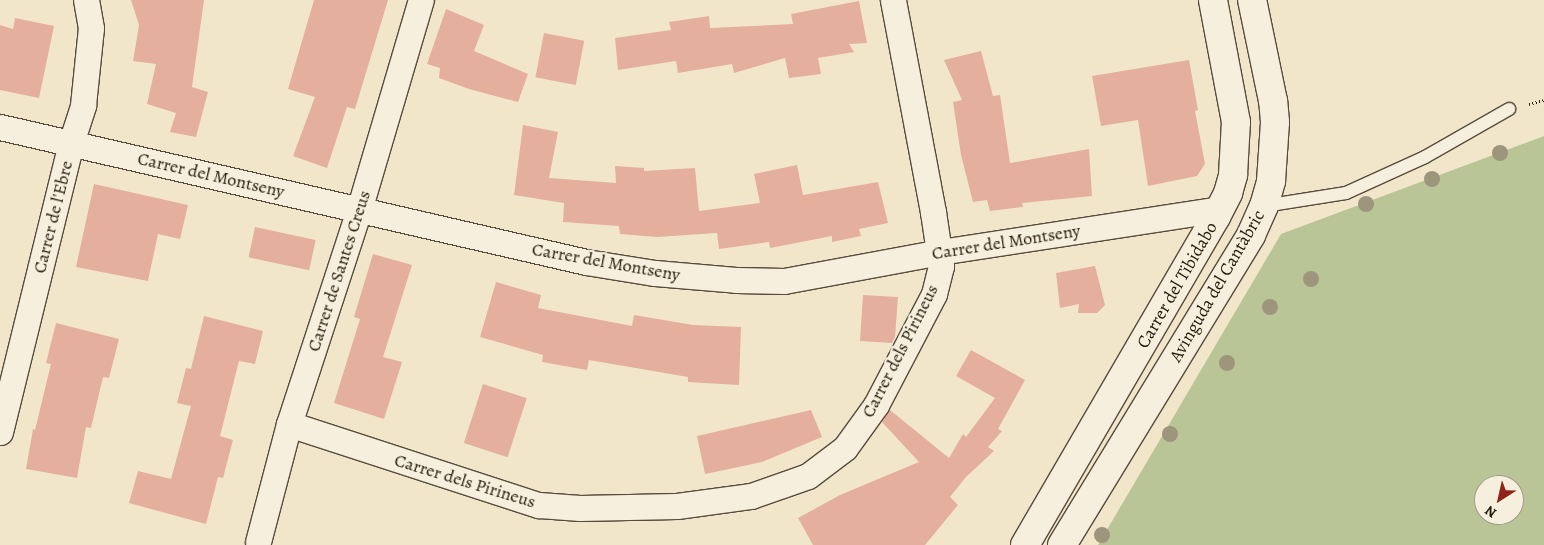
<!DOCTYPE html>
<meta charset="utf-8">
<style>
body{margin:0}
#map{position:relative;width:1544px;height:545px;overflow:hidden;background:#f2e6ca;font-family:Alegreya,serif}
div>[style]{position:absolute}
.green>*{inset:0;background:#bac597}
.building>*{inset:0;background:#e4af9d;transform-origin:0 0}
.path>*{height:3px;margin-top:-1.5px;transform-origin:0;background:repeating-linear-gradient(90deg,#23190d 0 1px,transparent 0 3.5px)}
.roads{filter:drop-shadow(1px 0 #574c3c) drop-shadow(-1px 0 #574c3c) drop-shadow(0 1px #574c3c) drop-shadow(0 -1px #574c3c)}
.service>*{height:12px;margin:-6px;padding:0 6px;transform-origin:6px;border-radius:6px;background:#f7efdd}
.minor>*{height:25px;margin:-12.5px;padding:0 12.5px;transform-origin:12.5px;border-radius:12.5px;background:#f7efdd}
.tertiary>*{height:28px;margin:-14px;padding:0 14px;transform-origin:14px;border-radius:14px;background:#f7efdd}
.trees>*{width:16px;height:16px;margin:-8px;border-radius:50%;background:#9d967c}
span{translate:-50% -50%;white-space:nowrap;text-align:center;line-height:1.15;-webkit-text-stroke:4.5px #f7efdd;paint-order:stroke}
.street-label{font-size:18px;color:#23190d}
.north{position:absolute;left:1474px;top:475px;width:50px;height:50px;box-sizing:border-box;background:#f7efdd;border:1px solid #a2998a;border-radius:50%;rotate:215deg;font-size:14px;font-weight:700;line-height:20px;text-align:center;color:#23190d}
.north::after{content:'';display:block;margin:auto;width:18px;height:22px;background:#8f2418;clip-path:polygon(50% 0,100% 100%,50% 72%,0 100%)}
</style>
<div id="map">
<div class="green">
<i style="clip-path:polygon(evenodd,1544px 136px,1544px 545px,1098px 545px,1281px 234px,1544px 136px,1484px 485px,1514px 485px,1514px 515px,1484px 515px,1484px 485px)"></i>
</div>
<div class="building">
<i style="clip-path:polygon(131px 0,204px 0,192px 87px,208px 92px,196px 137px,170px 132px,176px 113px,147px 104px,156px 64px,133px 61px,139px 25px)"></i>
<i style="clip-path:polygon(314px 0,388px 0,355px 109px,347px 107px,327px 168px,293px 156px,315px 97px,288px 89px)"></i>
<i style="clip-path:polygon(859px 1px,867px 43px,849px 44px,854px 52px,818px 58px,821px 74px,789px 78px,785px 58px,734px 73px,732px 64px,678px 73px,676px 61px,618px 70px,615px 38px,671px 30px,669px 22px,709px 16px,710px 28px,793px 24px,791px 14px)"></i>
<i style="clip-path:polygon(446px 9px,484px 25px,474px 51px,528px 74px,518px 102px,469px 89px,439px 78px,440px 68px,427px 64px)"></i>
<i style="clip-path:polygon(15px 18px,54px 26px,39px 98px,0 90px,0 25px,13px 29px)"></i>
<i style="left:544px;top:33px;width:41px;height:45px;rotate:11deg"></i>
<i style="clip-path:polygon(981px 51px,993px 96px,1000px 95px,1010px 163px,1089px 149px,1092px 196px,1022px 203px,1023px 207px,990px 211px,987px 200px,973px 202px,961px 155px,953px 102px,962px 100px,944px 60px)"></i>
<i style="clip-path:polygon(1189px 60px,1198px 110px,1195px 111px,1205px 164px,1197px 176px,1148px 186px,1138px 120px,1101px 126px,1092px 76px)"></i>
<i style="clip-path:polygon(523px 125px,558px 132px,549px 178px,616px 183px,615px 166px,644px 168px,644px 171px,695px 168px,699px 211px,760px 203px,754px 174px,797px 165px,803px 195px,878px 182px,888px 223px,859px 229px,861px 236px,832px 242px,832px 236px,770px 248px,769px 242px,719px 249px,717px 233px,657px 237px,620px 234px,619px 226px,563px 222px,564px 203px,514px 195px)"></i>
<i style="clip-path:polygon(94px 184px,188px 205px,180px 239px,158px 234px,148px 281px,76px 267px)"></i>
<i style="left:255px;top:227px;width:62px;height:31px;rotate:12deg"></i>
<i style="clip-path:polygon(373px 254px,412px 265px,383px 357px,402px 362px,384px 419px,334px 403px,360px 319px,354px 317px)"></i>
<i style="clip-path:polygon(1095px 266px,1105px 305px,1097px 313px,1078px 313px,1079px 304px,1060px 308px,1056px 273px)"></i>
<i style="clip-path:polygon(496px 282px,541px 295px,538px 308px,632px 326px,634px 315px,693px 325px,741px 327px,739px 385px,688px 382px,688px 377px,589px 360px,587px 370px,542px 362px,543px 355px,480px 337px)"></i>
<i style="clip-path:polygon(863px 295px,898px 297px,895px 337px,892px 343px,860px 341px)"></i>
<i style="clip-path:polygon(204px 316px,263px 331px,255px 364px,239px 361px,220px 436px,233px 440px,223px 478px,218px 477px,206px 524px,129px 503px,138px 471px,171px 479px,191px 406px,177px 403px,186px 368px,191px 369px)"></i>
<i style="clip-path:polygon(56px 323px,119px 339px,109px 378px,103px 377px,91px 428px,86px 427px,77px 478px,26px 469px,33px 429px,35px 430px,51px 364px,46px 363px)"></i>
<i style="clip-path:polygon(971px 350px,1025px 380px,998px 429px,1002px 431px,988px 447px,994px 451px,966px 477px,950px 497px,958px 505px,925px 545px,813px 545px,798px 518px,840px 495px,919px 462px,882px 422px,890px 410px,949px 458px,963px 434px,966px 437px,995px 398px,956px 376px)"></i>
<i style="left:483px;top:384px;width:46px;height:62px;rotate:18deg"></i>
<i style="clip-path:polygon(811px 410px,822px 437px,762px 462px,705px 474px,697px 436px)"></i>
</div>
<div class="path">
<i style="left:1529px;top:104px;width:16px;rotate:-15deg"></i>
</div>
<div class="roads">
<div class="service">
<i style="left:1264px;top:206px;width:83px;rotate:-9deg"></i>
<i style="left:1346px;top:193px;width:87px;rotate:-24.5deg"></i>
<i style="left:1425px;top:157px;width:97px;rotate:-29.7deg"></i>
</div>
<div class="minor">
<i style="left:0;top:127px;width:601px;rotate:12.97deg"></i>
<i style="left:586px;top:262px;width:70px;rotate:9.1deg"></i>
<i style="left:655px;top:273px;width:81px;rotate:4.9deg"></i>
<i style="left:736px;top:280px;width:48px;rotate:1.2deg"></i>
<i style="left:784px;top:281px;width:159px;rotate:-10.5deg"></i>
<i style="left:940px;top:252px;width:283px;rotate:-8.7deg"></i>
<i style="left:289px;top:424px;width:263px;rotate:18deg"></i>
<i style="left:539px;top:505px;width:41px;rotate:4.2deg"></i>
<i style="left:580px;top:508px;width:97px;rotate:-1.2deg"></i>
<i style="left:677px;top:506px;width:75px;rotate:-7.7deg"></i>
<i style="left:751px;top:496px;width:60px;rotate:-19.3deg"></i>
<i style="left:808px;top:476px;width:46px;rotate:-37.1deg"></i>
<i style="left:845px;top:448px;width:53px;rotate:-54.2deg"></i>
<i style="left:876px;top:405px;width:125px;rotate:-62.4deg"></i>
<i style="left:934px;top:294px;width:29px;rotate:-76deg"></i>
<i style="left:941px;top:266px;width:55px;rotate:-98.4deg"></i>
<i style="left:933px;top:212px;width:216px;rotate:-100.7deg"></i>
<i style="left:0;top:432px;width:298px;rotate:-76.2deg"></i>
<i style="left:71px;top:143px;width:40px;rotate:-72deg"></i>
<i style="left:83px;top:105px;width:77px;rotate:-84.1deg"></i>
<i style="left:91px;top:28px;width:28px;rotate:-100deg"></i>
<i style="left:258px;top:542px;width:122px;rotate:-75.3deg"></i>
<i style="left:289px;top:424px;width:225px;rotate:-71.9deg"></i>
<i style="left:359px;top:210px;width:219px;rotate:-73.6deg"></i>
</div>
<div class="tertiary">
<i style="left:1025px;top:545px;width:380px;rotate:-59.8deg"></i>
<i style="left:1216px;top:217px;width:27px;rotate:-63deg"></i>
<i style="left:1228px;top:193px;width:19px;rotate:-74deg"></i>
<i style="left:1233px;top:175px;width:53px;rotate:-86.8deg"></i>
<i style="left:1236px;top:122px;width:124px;rotate:-100.7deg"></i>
<i style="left:1062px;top:545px;width:363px;rotate:-58.6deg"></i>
<i style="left:1251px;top:235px;width:32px;rotate:-66deg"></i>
<i style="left:1264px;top:206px;width:26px;rotate:-74deg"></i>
<i style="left:1271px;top:181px;width:59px;rotate:-86.1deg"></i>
<i style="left:1275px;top:122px;width:21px;rotate:-95deg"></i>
<i style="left:1273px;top:101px;width:103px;rotate:-101.7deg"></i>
</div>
</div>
<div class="trees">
<i style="left:1500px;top:153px"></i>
<i style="left:1432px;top:179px"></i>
<i style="left:1366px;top:204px"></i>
<i style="left:1311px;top:279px"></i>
<i style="left:1270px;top:307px"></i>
<i style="left:1227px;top:363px"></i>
<i style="left:1170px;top:434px"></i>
<i style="left:1102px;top:535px"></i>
</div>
<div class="street-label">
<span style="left:211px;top:175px;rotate:13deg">Carrer del Montseny</span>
<span style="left:53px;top:217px;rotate:-76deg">Carrer de l'Ebre</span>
<span style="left:1006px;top:242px;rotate:-9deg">Carrer del Montseny</span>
<span style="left:606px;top:262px;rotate:10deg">Carrer del Montseny</span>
<span style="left:339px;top:271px;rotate:-72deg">Carrer de Santes Creus</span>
<span style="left:1177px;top:285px;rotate:-60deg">Carrer del Tibidabo</span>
<span style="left:1217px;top:286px;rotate:-60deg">Avinguda del Cantàbric</span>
<span style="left:900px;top:351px;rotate:-63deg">Carrer dels Pirineus</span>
<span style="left:465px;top:481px;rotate:17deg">Carrer dels Pirineus</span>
</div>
<div class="north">N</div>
</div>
